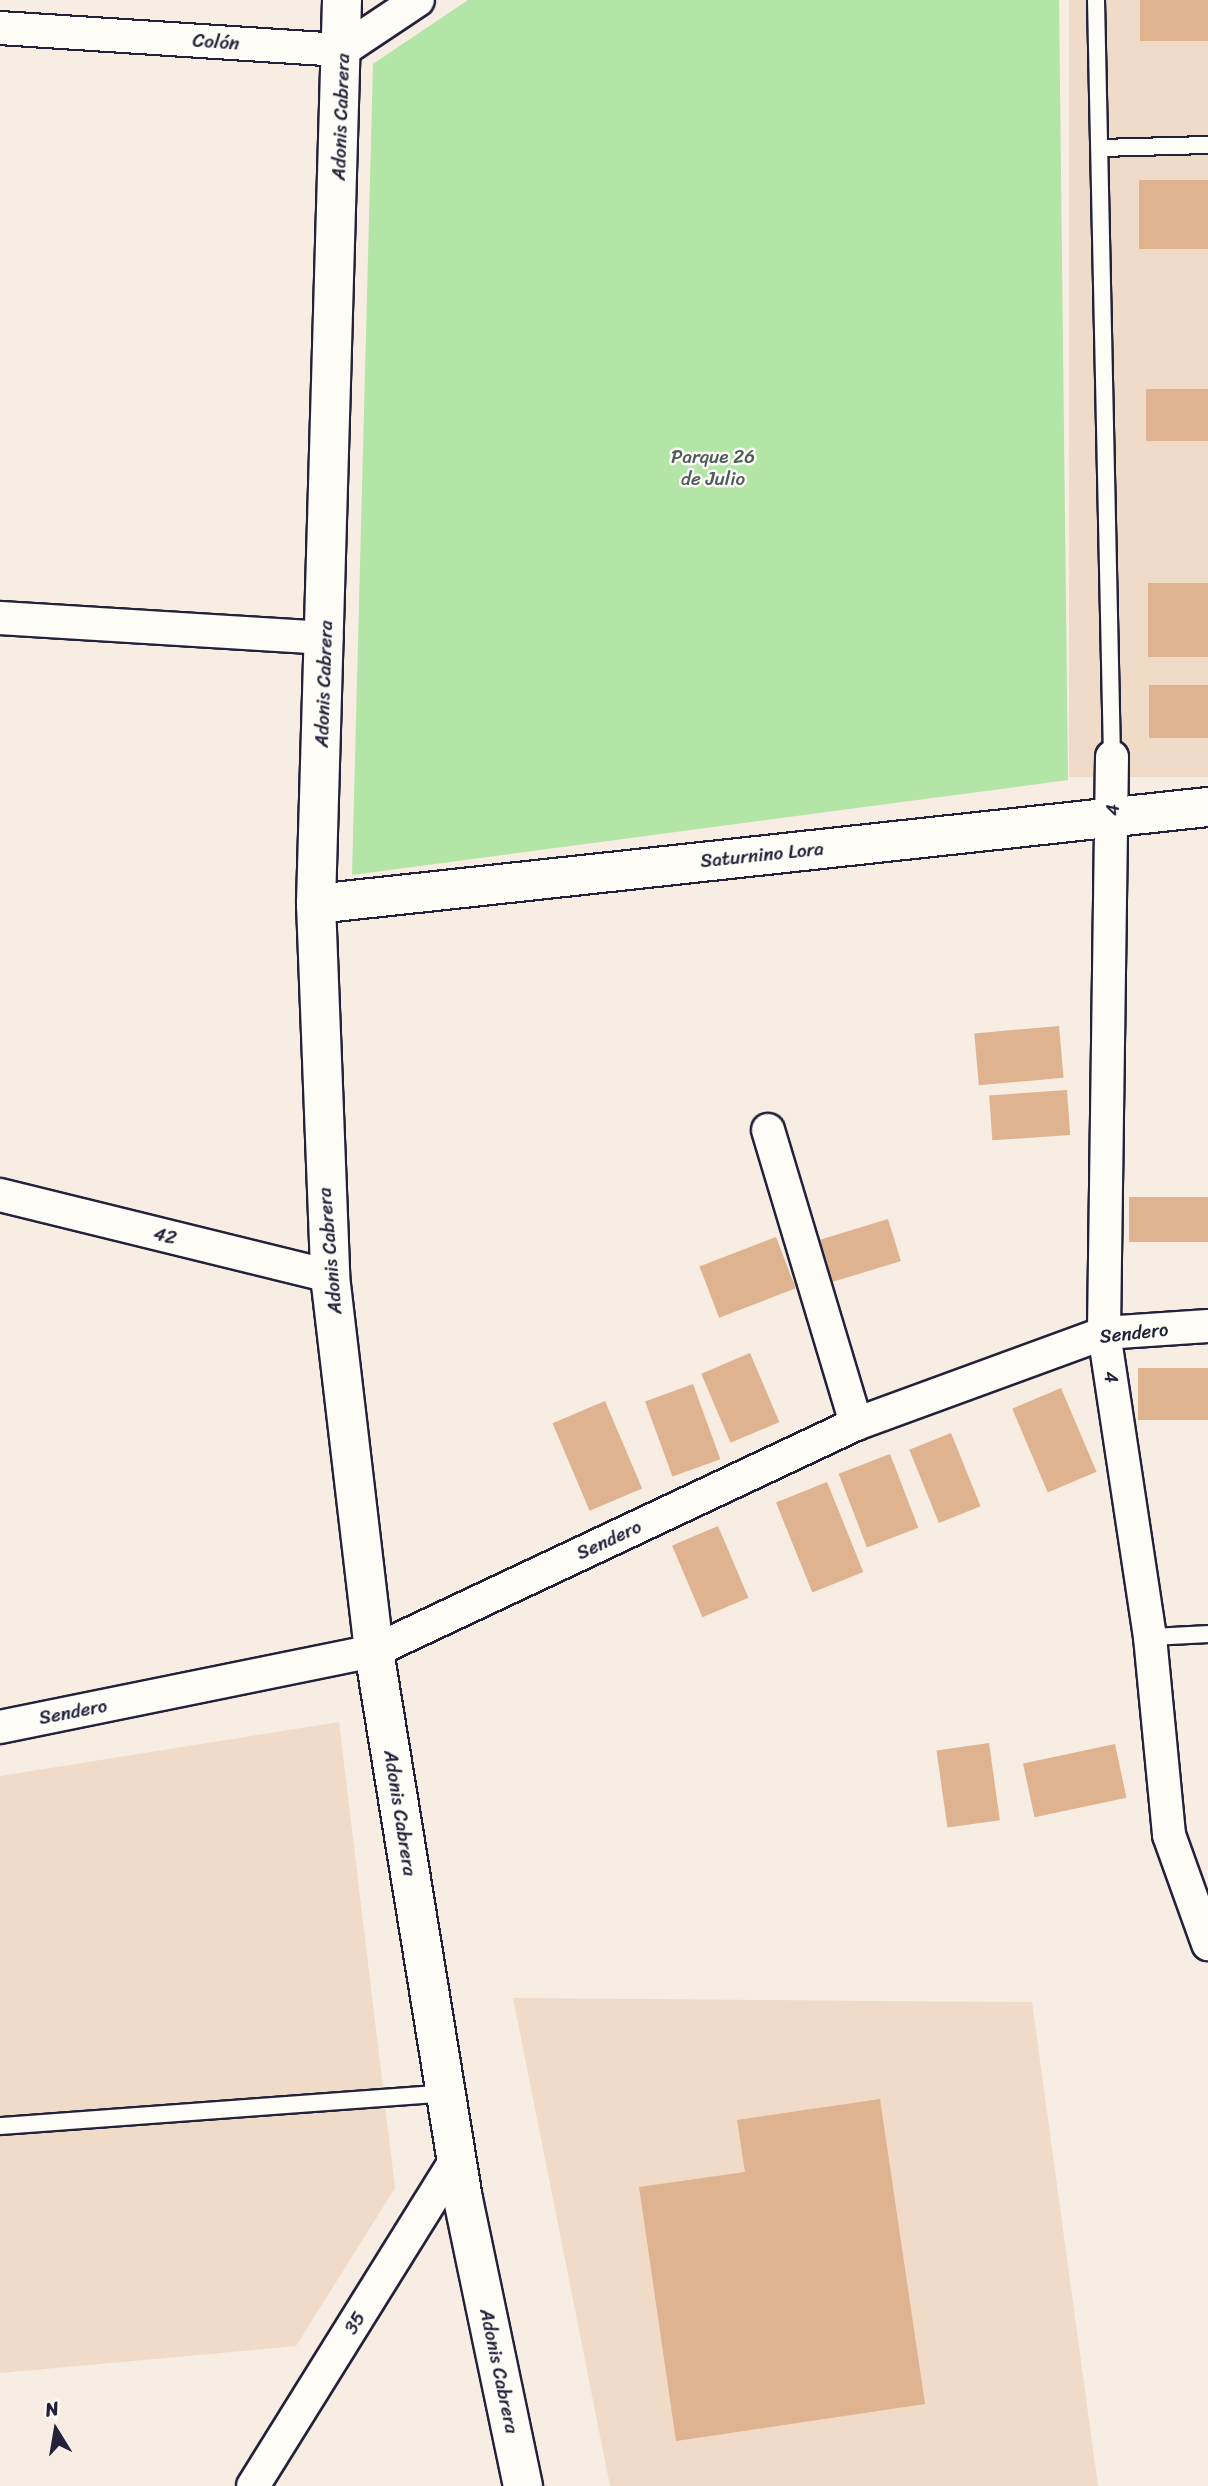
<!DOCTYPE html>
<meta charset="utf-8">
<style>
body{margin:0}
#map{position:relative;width:1208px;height:2486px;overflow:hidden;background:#f7ede2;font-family:Sriracha,sans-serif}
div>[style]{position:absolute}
.built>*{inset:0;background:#f0dbc9;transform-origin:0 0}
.green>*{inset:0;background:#b2e5a6}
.building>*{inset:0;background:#dfb290;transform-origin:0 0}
.roads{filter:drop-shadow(2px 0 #22223b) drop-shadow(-2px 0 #22223b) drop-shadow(0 2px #22223b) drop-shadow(0 -2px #22223b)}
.lane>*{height:16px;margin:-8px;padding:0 8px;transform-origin:8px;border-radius:8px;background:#fdfcf7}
.street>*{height:32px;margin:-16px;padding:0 16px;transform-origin:16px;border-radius:16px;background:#fdfcf7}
.secondary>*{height:38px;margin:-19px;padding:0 19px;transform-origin:19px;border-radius:19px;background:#fdfcf7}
span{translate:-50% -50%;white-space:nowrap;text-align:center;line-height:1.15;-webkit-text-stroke:5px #fdfcf7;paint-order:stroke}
.street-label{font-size:19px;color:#22223b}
.park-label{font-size:19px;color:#4d5c5b}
.north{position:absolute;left:21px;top:2395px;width:70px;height:70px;-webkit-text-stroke:5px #fdfcf7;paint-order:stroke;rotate:349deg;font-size:19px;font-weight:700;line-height:28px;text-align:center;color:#22223b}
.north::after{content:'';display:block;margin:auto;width:24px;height:32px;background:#22223b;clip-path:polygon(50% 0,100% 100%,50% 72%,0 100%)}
</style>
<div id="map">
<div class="built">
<i style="left:1069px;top:0;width:139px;height:777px"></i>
<i style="clip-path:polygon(339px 1722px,395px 2188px,296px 2346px,0 2373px,0 1776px)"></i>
<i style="clip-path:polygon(513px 1998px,1032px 2002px,1098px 2486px,610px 2486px)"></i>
</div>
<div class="green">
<i style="clip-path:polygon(468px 0,1059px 0,1068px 780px,352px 875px,373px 64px)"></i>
</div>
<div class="building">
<i style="left:1140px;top:0;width:68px;height:41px"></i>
<i style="left:1208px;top:180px;width:69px;height:69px;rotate:90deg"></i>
<i style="left:1208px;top:389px;width:52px;height:62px;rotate:90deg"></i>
<i style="left:1208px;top:583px;width:74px;height:60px;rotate:90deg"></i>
<i style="left:1208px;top:685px;width:53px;height:59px;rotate:90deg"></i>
<i style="left:1059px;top:1026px;width:52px;height:85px;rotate:85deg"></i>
<i style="left:1067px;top:1090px;width:45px;height:78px;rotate:86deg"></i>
<i style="left:1208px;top:1197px;width:45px;height:79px;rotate:90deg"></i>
<i style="left:888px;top:1219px;width:44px;height:71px;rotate:73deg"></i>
<i style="left:776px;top:1237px;width:55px;height:82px;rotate:69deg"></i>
<i style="left:750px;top:1353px;width:75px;height:53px;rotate:67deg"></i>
<i style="left:1208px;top:1368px;width:52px;height:70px;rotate:90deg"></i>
<i style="left:693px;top:1384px;width:80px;height:51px;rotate:70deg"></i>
<i style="left:1061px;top:1388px;width:91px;height:53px;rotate:67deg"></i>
<i style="left:605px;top:1401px;width:95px;height:57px;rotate:67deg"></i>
<i style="left:951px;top:1433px;width:79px;height:45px;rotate:68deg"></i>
<i style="left:890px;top:1454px;width:79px;height:55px;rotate:69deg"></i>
<i style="left:827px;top:1482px;width:97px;height:55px;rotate:68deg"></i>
<i style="left:718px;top:1526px;width:78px;height:50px;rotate:67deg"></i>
<i style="left:989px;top:1743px;width:78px;height:53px;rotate:82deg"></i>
<i style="left:1115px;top:1744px;width:55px;height:94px;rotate:78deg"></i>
<i style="clip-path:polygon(880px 2099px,925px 2404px,676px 2441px,639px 2187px,745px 2172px,737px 2120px)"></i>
</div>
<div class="roads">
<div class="lane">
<i style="left:1096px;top:0;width:757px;rotate:88.79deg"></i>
<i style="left:1100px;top:148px;width:108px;rotate:-1.6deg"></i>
<i style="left:1150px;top:1637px;width:58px;rotate:-3deg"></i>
<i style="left:0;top:2126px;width:446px;rotate:-4.2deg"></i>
</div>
<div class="street">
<i style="left:0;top:28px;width:344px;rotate:3.7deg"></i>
<i style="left:343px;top:50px;width:90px;rotate:-33.7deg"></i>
<i style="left:0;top:618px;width:327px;rotate:3.5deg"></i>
<i style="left:1112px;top:757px;width:576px;rotate:90.8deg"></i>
<i style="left:1104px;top:1333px;width:307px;rotate:81.4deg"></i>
<i style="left:1150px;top:1637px;width:199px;rotate:84.5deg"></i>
<i style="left:1169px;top:1835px;width:116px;rotate:70.3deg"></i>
<i style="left:768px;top:1130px;width:307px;rotate:73.3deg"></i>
<i style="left:0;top:1195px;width:340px;rotate:13.8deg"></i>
<i style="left:0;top:1727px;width:382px;rotate:-11.5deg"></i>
<i style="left:374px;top:1651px;width:533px;rotate:-25.22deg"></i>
<i style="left:856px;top:1424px;width:264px;rotate:-20.1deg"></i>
<i style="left:1104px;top:1333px;width:104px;rotate:-3.9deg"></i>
<i style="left:253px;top:2486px;width:384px;rotate:-58.1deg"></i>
</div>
<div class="secondary">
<i style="left:342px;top:0;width:904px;rotate:91.65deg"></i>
<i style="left:316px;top:904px;width:372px;rotate:87.8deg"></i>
<i style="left:330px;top:1276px;width:378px;rotate:83.3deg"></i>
<i style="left:374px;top:1651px;width:555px;rotate:80.78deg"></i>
<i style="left:463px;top:2199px;width:293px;rotate:78.2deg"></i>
<i style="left:316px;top:904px;width:897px;rotate:-6.21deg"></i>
</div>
</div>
<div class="street-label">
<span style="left:216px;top:42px;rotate:4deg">Colón</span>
<span style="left:341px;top:117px;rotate:-88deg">Adonis Cabrera</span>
<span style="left:324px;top:684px;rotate:-88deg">Adonis Cabrera</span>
<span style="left:1113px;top:810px;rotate:-91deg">4</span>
<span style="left:762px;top:855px;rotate:-6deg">Saturnino Lora</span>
<span style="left:165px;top:1236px;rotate:14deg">42</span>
<span style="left:330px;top:1251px;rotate:-95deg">Adonis Cabrera</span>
<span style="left:1134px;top:1333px;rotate:-6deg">Sendero</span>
<span style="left:1111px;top:1377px;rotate:81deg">4</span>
<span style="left:609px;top:1540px;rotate:-25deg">Sendero</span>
<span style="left:73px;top:1712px;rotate:-11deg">Sendero</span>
<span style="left:400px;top:1813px;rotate:81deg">Adonis Cabrera</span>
<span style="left:355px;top:2323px;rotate:-58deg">35</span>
<span style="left:499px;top:2371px;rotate:78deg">Adonis Cabrera</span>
</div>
<div class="park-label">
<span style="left:713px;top:468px">Parque 26<br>de Julio</span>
</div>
<div class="north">N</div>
</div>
